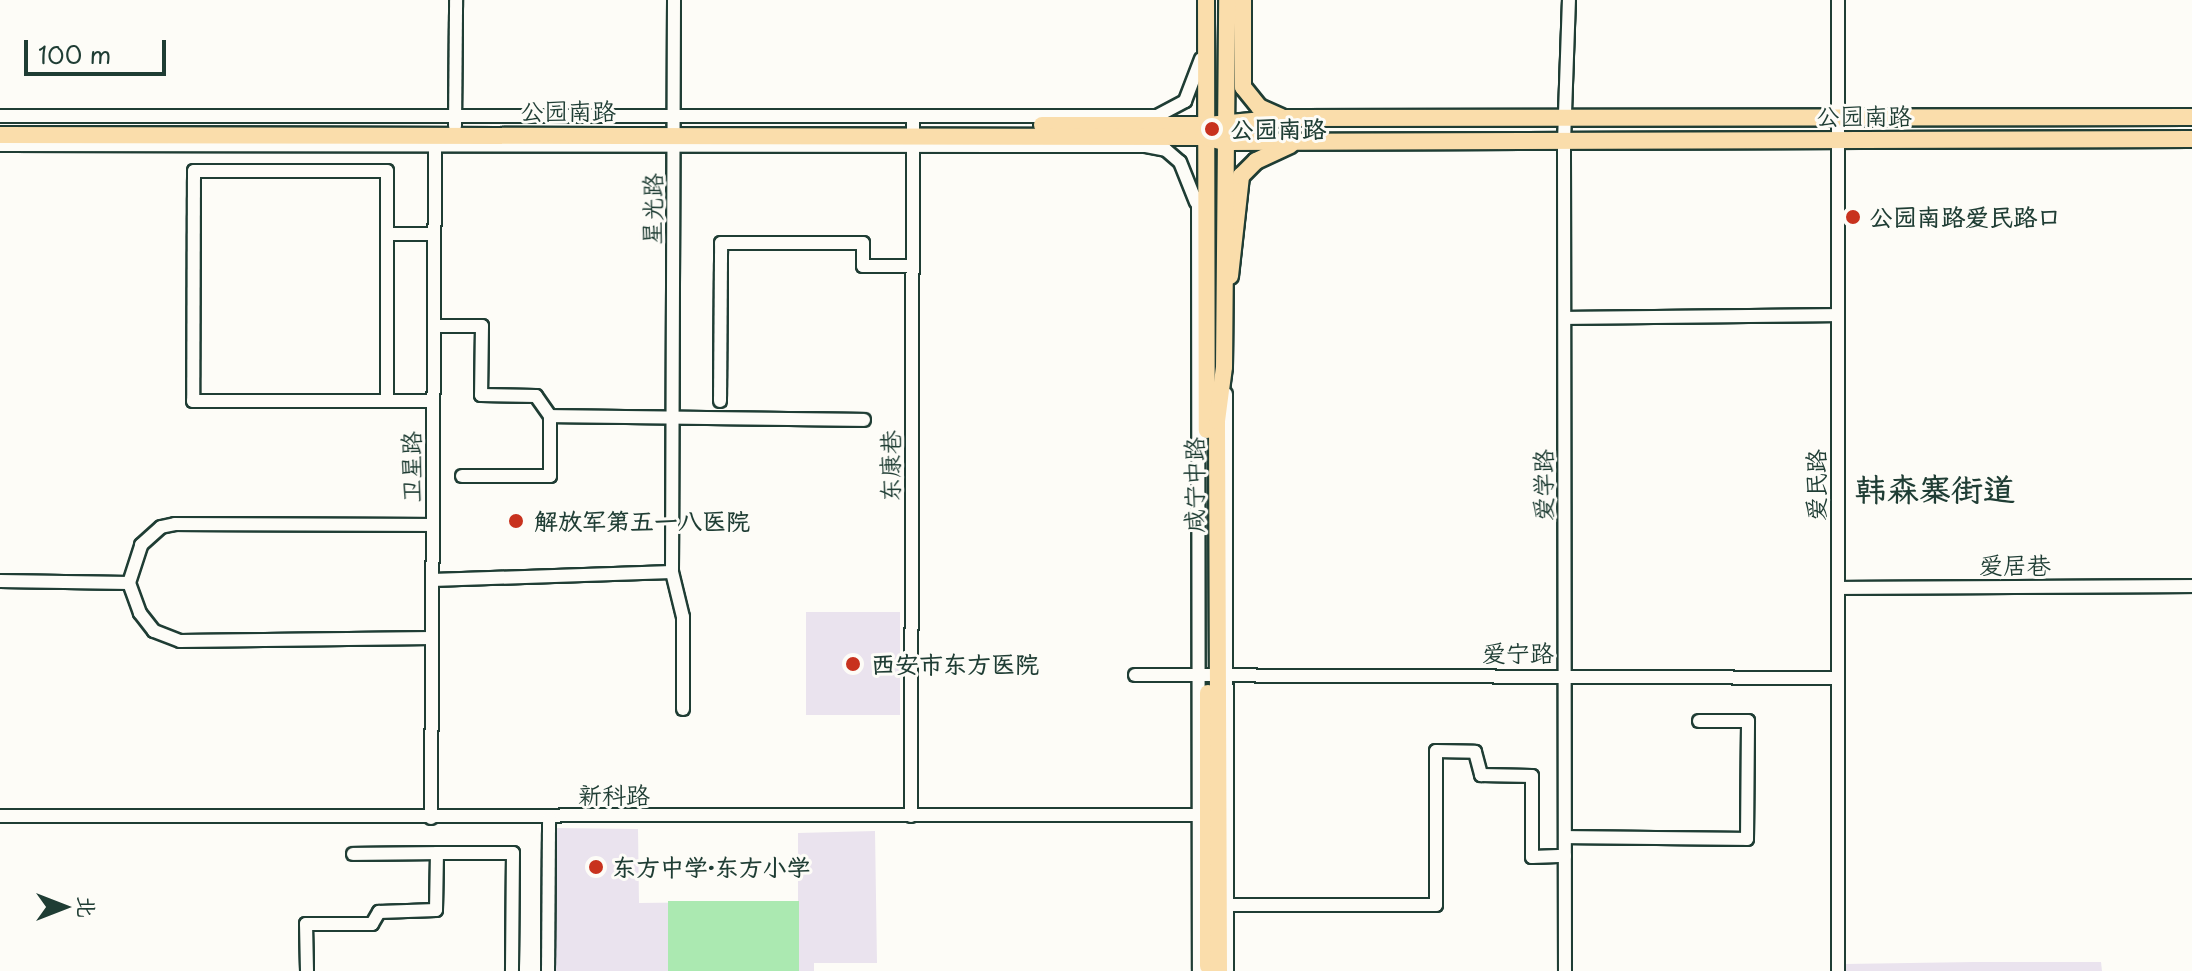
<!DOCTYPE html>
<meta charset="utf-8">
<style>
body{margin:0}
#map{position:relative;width:2192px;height:971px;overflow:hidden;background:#fdfcf7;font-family:"Playpen Sans","LXGW WenKai TC",sans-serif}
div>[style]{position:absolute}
.built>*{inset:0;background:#eae3ee;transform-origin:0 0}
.green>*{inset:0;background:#abe9b1;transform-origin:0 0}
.roads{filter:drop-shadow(2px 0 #1f3d34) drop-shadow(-2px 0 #1f3d34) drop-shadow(0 2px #1f3d34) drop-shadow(0 -2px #1f3d34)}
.minor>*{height:12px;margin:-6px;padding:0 6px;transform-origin:6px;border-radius:6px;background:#fdfcf7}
.major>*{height:16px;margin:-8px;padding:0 8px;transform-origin:8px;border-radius:8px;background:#faddab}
.dots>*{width:22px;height:22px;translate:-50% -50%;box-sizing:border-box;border:4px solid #fdfcf7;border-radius:50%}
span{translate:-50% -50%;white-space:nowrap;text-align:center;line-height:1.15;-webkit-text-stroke:6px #fdfcf7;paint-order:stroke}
.street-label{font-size:24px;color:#1f3d34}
.poi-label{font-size:24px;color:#1f3d34;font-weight:700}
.left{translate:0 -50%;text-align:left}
.district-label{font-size:32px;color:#1f3d34;font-weight:700}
.north{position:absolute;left:24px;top:867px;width:80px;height:80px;-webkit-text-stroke:6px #fdfcf7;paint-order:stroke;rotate:90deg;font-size:22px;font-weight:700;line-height:32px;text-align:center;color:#1f3d34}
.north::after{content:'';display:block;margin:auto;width:28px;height:36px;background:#1f3d34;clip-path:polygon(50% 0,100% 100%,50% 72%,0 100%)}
.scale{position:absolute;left:24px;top:40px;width:142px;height:36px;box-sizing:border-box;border:4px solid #1f3d34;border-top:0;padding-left:10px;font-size:24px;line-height:28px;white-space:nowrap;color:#1f3d34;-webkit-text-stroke:6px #fdfcf7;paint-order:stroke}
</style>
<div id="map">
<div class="built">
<i style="left:806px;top:612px;width:94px;height:103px"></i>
<i style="clip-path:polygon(554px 828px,638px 829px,639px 903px,798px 901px,798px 833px,875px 831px,877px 963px,814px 963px,814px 971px,552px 971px)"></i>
<i style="clip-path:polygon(1974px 962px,2101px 962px,2102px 971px,1845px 971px,1845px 964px)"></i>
</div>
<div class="green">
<i style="left:799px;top:901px;width:70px;height:131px;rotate:90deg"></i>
</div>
<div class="roads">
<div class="minor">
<i style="left:674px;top:0;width:572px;rotate:90.2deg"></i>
<i style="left:672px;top:572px;width:46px;rotate:76.3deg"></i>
<i style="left:683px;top:617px;width:92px;rotate:90deg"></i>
<i style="left:0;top:116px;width:1157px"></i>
<i style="left:1157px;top:116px;width:32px;rotate:-28deg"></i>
<i style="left:1185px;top:101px;width:45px;rotate:-69.1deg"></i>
<i style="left:455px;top:126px;width:126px;rotate:-89.5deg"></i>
<i style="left:0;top:145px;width:1146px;rotate:0.05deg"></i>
<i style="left:1146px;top:146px;width:20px;rotate:11deg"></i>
<i style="left:1166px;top:150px;width:18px;rotate:41deg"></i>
<i style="left:1180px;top:162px;width:43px;rotate:68.2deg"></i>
<i style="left:1198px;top:198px;width:773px;rotate:89.93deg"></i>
<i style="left:387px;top:234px;width:47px"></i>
<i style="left:1565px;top:318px;width:273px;rotate:-0.6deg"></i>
<i style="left:434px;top:326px;width:48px"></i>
<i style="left:482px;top:326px;width:69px;rotate:90.8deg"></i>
<i style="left:481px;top:395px;width:55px;rotate:1deg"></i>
<i style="left:536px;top:396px;width:24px;rotate:55deg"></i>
<i style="left:550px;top:416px;width:314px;rotate:0.7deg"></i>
<i style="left:1226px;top:394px;width:577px;rotate:89.9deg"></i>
<i style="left:387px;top:401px;width:230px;rotate:-90deg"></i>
<i style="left:387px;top:171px;width:193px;rotate:180deg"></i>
<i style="left:194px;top:171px;width:230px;rotate:90.2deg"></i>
<i style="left:193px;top:401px;width:240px"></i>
<i style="left:720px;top:401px;width:158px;rotate:-89.6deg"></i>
<i style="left:721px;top:243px;width:142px"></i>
<i style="left:863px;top:243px;width:23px;rotate:90deg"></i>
<i style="left:863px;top:266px;width:50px"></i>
<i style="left:462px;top:476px;width:88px"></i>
<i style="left:550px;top:476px;width:60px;rotate:-90deg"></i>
<i style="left:432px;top:580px;width:240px;rotate:-1.9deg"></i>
<i style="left:0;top:581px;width:129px;rotate:0.9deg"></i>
<i style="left:1838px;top:588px;width:354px;rotate:-0.3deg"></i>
<i style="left:432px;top:638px;width:252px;rotate:179.3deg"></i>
<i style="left:180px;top:641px;width:28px;rotate:-159deg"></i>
<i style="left:154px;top:631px;width:23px;rotate:-128deg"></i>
<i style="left:140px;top:613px;width:32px;rotate:-110deg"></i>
<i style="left:129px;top:583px;width:40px;rotate:-72deg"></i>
<i style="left:141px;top:545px;width:27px;rotate:-42deg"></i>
<i style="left:161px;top:527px;width:14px;rotate:-12deg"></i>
<i style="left:175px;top:524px;width:258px;rotate:0.2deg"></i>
<i style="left:1135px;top:675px;width:703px;rotate:0.24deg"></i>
<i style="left:0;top:816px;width:1227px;rotate:-0.05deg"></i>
<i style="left:911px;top:816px;width:700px;rotate:-89.84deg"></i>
<i style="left:431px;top:818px;width:679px;rotate:-89.66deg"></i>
<i style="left:1565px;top:837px;width:182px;rotate:0.6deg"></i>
<i style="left:1747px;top:839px;width:118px;rotate:-89.5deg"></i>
<i style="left:1748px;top:721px;width:49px;rotate:180deg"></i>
<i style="left:353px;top:854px;width:84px;rotate:-0.7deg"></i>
<i style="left:1227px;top:905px;width:209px"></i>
<i style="left:1436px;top:905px;width:154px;rotate:-90deg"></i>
<i style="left:1436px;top:751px;width:39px;rotate:1deg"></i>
<i style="left:1475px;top:752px;width:24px;rotate:75deg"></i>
<i style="left:1481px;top:775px;width:51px;rotate:1.1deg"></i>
<i style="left:1532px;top:776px;width:81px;rotate:90deg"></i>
<i style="left:1532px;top:857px;width:33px;rotate:-2deg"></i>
<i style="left:307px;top:971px;width:47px;rotate:-91.2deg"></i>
<i style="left:306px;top:924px;width:66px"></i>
<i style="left:372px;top:924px;width:14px;rotate:-60deg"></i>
<i style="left:379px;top:912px;width:57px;rotate:-2deg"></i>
<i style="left:436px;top:910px;width:57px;rotate:-89deg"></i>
<i style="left:437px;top:853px;width:76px"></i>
<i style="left:513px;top:853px;width:118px;rotate:90.5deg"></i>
<i style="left:548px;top:971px;width:153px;rotate:-89.6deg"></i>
<i style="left:1565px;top:971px;width:829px;rotate:-90.07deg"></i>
<i style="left:1564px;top:142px;width:142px;rotate:-88deg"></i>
<i style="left:1838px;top:971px;width:971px;rotate:-90deg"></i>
</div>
<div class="major">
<i style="left:1206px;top:0;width:430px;rotate:89.9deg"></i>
<i style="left:1243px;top:0;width:87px;rotate:90deg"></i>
<i style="left:1243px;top:87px;width:26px;rotate:51deg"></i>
<i style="left:1259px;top:107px;width:24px;rotate:24deg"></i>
<i style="left:1042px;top:125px;width:165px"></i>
<i style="left:1207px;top:125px;width:79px;rotate:-5.1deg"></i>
<i style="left:1286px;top:118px;width:906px;rotate:-0.06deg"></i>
<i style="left:0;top:135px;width:1203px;rotate:0.1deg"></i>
<i style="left:1203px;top:137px;width:22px;rotate:13deg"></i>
<i style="left:1224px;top:142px;width:968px;rotate:-0.18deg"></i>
<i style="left:1230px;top:276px;width:101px;rotate:-83.7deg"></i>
<i style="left:1241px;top:176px;width:21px;rotate:-45deg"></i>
<i style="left:1256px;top:161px;width:38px;rotate:-25deg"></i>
<i style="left:1208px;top:966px;width:273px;rotate:-90deg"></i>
<i style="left:1219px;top:971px;width:550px;rotate:-90.21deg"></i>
<i style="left:1217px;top:421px;width:54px;rotate:-82.6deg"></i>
<i style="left:1224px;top:367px;width:367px;rotate:-89.5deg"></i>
</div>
</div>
<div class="dots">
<i style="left:1212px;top:129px;background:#c8321e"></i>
<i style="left:1853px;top:217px;background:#c8321e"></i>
<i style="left:516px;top:521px;background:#c8321e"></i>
<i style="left:853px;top:664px;background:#c8321e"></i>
<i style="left:596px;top:867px;background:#c8321e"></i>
</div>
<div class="street-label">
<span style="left:568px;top:111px">公园南路</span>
<span style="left:1864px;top:116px">公园南路</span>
<span style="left:652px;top:209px;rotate:-89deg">星光路</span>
<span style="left:890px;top:466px;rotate:-90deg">东康巷</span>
<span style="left:411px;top:467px;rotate:-90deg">卫星路</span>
<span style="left:1194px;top:485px;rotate:-90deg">咸宁中路</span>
<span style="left:1543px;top:485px;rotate:-90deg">爱学路</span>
<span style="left:1816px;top:485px;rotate:-90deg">爱民路</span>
<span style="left:2015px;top:565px">爱居巷</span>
<span style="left:1518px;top:653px">爱宁路</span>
<span style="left:614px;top:795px">新科路</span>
</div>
<div class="poi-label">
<span class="left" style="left:1230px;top:129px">公园南路</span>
<span class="left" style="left:1869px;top:217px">公园南路爱民路口</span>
<span class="left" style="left:534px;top:521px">解放军第五一八医院</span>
<span class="left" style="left:871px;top:664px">西安市东方医院</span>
<span class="left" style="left:612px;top:867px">东方中学·东方小学</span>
</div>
<div class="district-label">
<span style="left:1935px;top:488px">韩森寨街道</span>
</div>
<div class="north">北</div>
<div class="scale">100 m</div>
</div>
